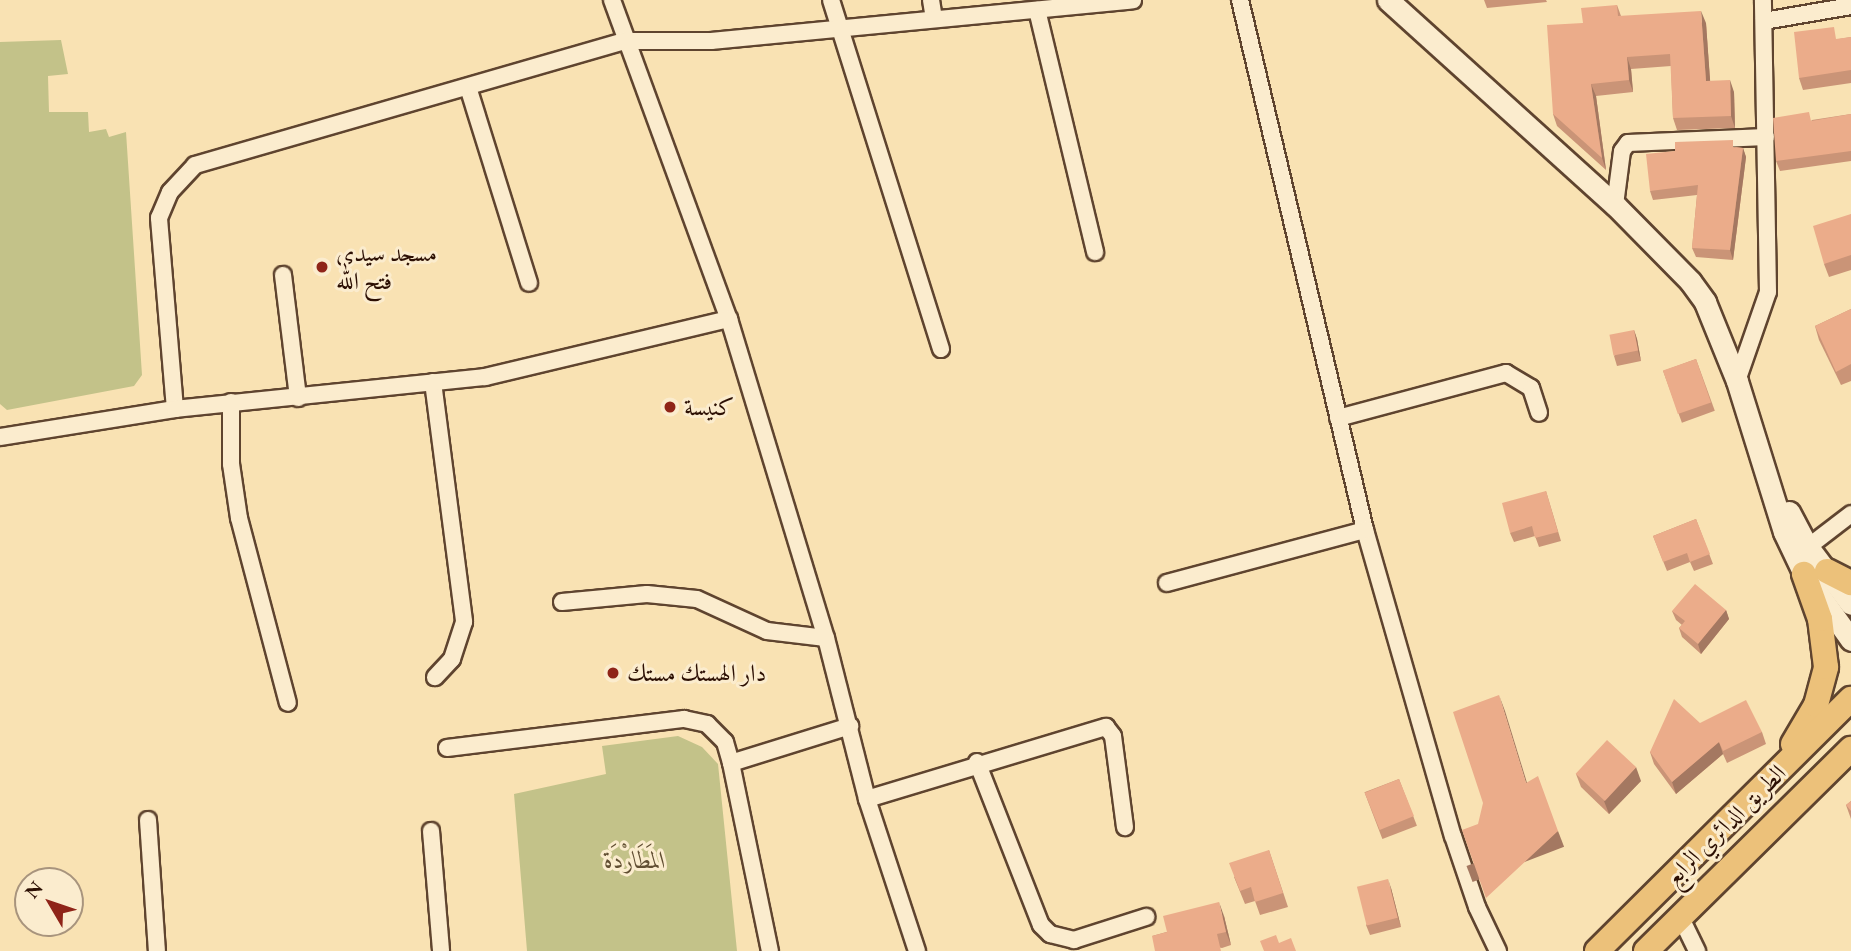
<!DOCTYPE html>
<meta charset="utf-8">
<style>
body{margin:0}
#map{position:relative;width:1851px;height:951px;overflow:hidden;background:#f9e2b3;font-family:"EB Garamond",Amiri,serif}
div>[style]{position:absolute}
.green>*{inset:0;background:#c3c289}
.roads{filter:drop-shadow(2px 0 #5f442f) drop-shadow(-2px 0 #5f442f) drop-shadow(0 2px #5f442f) drop-shadow(0 -2px #5f442f)}
.street>*{height:16px;margin:-8px;padding:0 8px;transform-origin:8px;border-radius:8px;background:#fbecce}
.secondary>*{height:21px;margin:-10.5px;padding:0 10.5px;transform-origin:10.5px;border-radius:10.5px;background:#fbecce}
.primary>*{height:24px;margin:-12px;padding:0 12px;transform-origin:12px;border-radius:12px;background:#ecc17a}
.wall>*{inset:0;background:#ca9477;transform-origin:0 0}
.shaded-wall>*{inset:0;background:#a47861;transform-origin:0 0}
.building>*{inset:0;background:#ebac8a;transform-origin:0 0}
.dots>*{width:19px;height:19px;translate:-50% -50%;box-sizing:border-box;border:4px solid #fbecce;border-radius:50%}
span{translate:-50% -50%;white-space:nowrap;text-align:center;line-height:1.15;-webkit-text-stroke:6px #fbecce;paint-order:stroke}
.poi-label{font-size:24px;color:#2c0f03}
.left{translate:0 -50%;text-align:left}
.street-label{font-size:24px;color:#2c0f03}
.park-label{font-size:24px;color:#614e32;font-style:italic}
.north{position:absolute;left:14px;top:867px;width:70px;height:70px;box-sizing:border-box;background:#fbecce;border:2px solid #a8947d;border-radius:50%;rotate:309deg;font-size:19px;font-weight:700;line-height:28px;text-align:center;color:#2c0f03}
.north::after{content:'';display:block;margin:auto;width:24px;height:32px;background:#8f2418;clip-path:polygon(50% 0,100% 100%,50% 72%,0 100%)}
</style>
<div id="map">
<div class="green">
<i style="clip-path:polygon(61px 40px,68px 74px,48px 76px,49px 112px,88px 112px,89px 132px,106px 129px,109px 137px,126px 132px,142px 375px,134px 386px,7px 410px,0 404px,0 42px)"></i>
<i style="clip-path:polygon(678px 736px,702px 747px,718px 764px,737px 951px,527px 951px,514px 794px,606px 774px,602px 746px)"></i>
</div>
<div class="roads">
<div class="street">
<i style="left:612px;top:0;width:340px;rotate:69.9deg"></i>
<i style="left:729px;top:319px;width:333px;rotate:73.1deg"></i>
<i style="left:826px;top:638px;width:166px;rotate:75.7deg"></i>
<i style="left:867px;top:799px;width:160px;rotate:71.8deg"></i>
<i style="left:831px;top:0;width:366px;rotate:72.5deg"></i>
<i style="left:931px;top:0;width:19px;rotate:81deg"></i>
<i style="left:1240px;top:0;width:545px;rotate:76.73deg"></i>
<i style="left:1365px;top:530px;width:318px;rotate:74deg"></i>
<i style="left:1453px;top:836px;width:75px;rotate:71.3deg"></i>
<i style="left:1477px;top:907px;width:49px;rotate:64.5deg"></i>
<i style="left:1037px;top:10px;width:249px;rotate:76.5deg"></i>
<i style="left:1764px;top:21px;width:88px;rotate:-9.8deg"></i>
<i style="left:468px;top:87px;width:205px;rotate:72.7deg"></i>
<i style="left:1615px;top:205px;width:54px;rotate:-82.6deg"></i>
<i style="left:1622px;top:151px;width:10px;rotate:-53deg"></i>
<i style="left:1628px;top:143px;width:138px;rotate:-2.5deg"></i>
<i style="left:283px;top:275px;width:124px;rotate:83deg"></i>
<i style="left:1737px;top:381px;width:94px;rotate:-70.8deg"></i>
<i style="left:1768px;top:292px;width:292px;rotate:-91deg"></i>
<i style="left:433px;top:382px;width:242px;rotate:82.6deg"></i>
<i style="left:464px;top:622px;width:39px;rotate:108deg"></i>
<i style="left:452px;top:659px;width:25px;rotate:133deg"></i>
<i style="left:231px;top:402px;width:62px;rotate:90deg"></i>
<i style="left:231px;top:464px;width:55px;rotate:81.6deg"></i>
<i style="left:239px;top:518px;width:191px;rotate:75.2deg"></i>
<i style="left:175px;top:409px;width:192px;rotate:-94.8deg"></i>
<i style="left:159px;top:218px;width:28px;rotate:-67deg"></i>
<i style="left:170px;top:192px;width:37px;rotate:-47deg"></i>
<i style="left:195px;top:165px;width:448px;rotate:-16.1deg"></i>
<i style="left:626px;top:41px;width:85px"></i>
<i style="left:711px;top:41px;width:424px;rotate:-5.5deg"></i>
<i style="left:1338px;top:418px;width:174px;rotate:-15deg"></i>
<i style="left:1506px;top:373px;width:29px;rotate:31deg"></i>
<i style="left:1531px;top:388px;width:26px;rotate:72deg"></i>
<i style="left:0;top:437px;width:177px;rotate:-9.1deg"></i>
<i style="left:175px;top:409px;width:312px;rotate:-5.9deg"></i>
<i style="left:485px;top:377px;width:251px;rotate:-13.4deg"></i>
<i style="left:1808px;top:547px;width:54px;rotate:-37.5deg"></i>
<i style="left:1167px;top:583px;width:205px;rotate:-15deg"></i>
<i style="left:562px;top:602px;width:85px;rotate:-5.4deg"></i>
<i style="left:647px;top:594px;width:50px;rotate:5.7deg"></i>
<i style="left:697px;top:599px;width:77px;rotate:24.6deg"></i>
<i style="left:767px;top:631px;width:59px;rotate:6.8deg"></i>
<i style="left:447px;top:748px;width:239px;rotate:-7deg"></i>
<i style="left:684px;top:719px;width:24px;rotate:12deg"></i>
<i style="left:707px;top:724px;width:25px;rotate:45deg"></i>
<i style="left:725px;top:742px;width:22px;rotate:74deg"></i>
<i style="left:731px;top:763px;width:192px;rotate:78.3deg"></i>
<i style="left:977px;top:762px;width:175px;rotate:68.6deg"></i>
<i style="left:1041px;top:925px;width:13px;rotate:45deg"></i>
<i style="left:1050px;top:934px;width:25px;rotate:14deg"></i>
<i style="left:1074px;top:940px;width:76px;rotate:-17.7deg"></i>
<i style="left:731px;top:763px;width:125px;rotate:-17.3deg"></i>
<i style="left:867px;top:799px;width:250px;rotate:-16.8deg"></i>
<i style="left:1106px;top:727px;width:11px;rotate:52deg"></i>
<i style="left:1113px;top:736px;width:92px;rotate:82.5deg"></i>
<i style="left:148px;top:820px;width:131px;rotate:86.1deg"></i>
<i style="left:431px;top:831px;width:120px;rotate:85.2deg"></i>
<i style="left:1680px;top:916px;width:39px;rotate:64deg"></i>
</div>
<div class="secondary">
<i style="left:1388px;top:0;width:306px;rotate:42.1deg"></i>
<i style="left:1615px;top:205px;width:107px;rotate:45.4deg"></i>
<i style="left:1690px;top:281px;width:26px;rotate:54deg"></i>
<i style="left:1705px;top:302px;width:85px;rotate:67.9deg"></i>
<i style="left:1737px;top:381px;width:158px;rotate:72.7deg"></i>
<i style="left:1784px;top:532px;width:47px;rotate:64.5deg"></i>
<i style="left:1804px;top:574px;width:81px;rotate:54.5deg"></i>
<i style="left:1789px;top:512px;width:40px;rotate:62deg"></i>
<i style="left:1808px;top:547px;width:71px;rotate:53deg"></i>
</div>
<div class="primary">
<i style="left:1827px;top:571px;width:27px;rotate:27deg"></i>
<i style="left:1793px;top:744px;width:45px;rotate:-59.5deg"></i>
<i style="left:1816px;top:705px;width:39px;rotate:-75deg"></i>
<i style="left:1826px;top:667px;width:48px;rotate:-97.1deg"></i>
<i style="left:1820px;top:619px;width:48px;rotate:-109.6deg"></i>
<i style="left:1597px;top:951px;width:358px;rotate:-44.8deg"></i>
<i style="left:1646px;top:951px;width:288px;rotate:-44.6deg"></i>
</div>
</div>
<div class="wall">
<i style="clip-path:polygon(1484px 0,1546px 0,1547px 2px,1487px 8px)"></i>
<i style="clip-path:polygon(1617px 5px,1621px 16px,1706px 23px,1710px 81px,1734px 92px,1735px 128px,1677px 130px,1673px 118px,1671px 66px,1631px 69px,1633px 92px,1596px 96px,1606px 170px,1557px 126px,1553px 114px,1583px 23px)"></i>
<i style="clip-path:polygon(1851px 37px,1851px 83px,1803px 90px,1799px 78px,1839px 39px)"></i>
<i style="clip-path:polygon(1851px 114px,1851px 161px,1780px 171px,1776px 161px,1812px 120px)"></i>
<i style="clip-path:polygon(1736px 147px,1743px 148px,1746px 157px,1733px 260px,1696px 257px,1692px 248px,1697px 195px,1653px 200px,1650px 191px)"></i>
<i style="clip-path:polygon(1851px 214px,1851px 270px,1829px 277px,1824px 264px)"></i>
<i style="clip-path:polygon(1851px 309px,1851px 381px,1841px 385px,1819px 340px,1815px 326px)"></i>
<i style="clip-path:polygon(1634px 330px,1637px 339px,1641px 361px,1617px 366px,1614px 356px)"></i>
<i style="left:1696px;top:359px;width:55px;height:35px;rotate:70deg"></i>
<i style="clip-path:polygon(1546px 491px,1561px 541px,1539px 547px,1535px 536px,1514px 542px,1510px 533px)"></i>
<i style="clip-path:polygon(1696px 519px,1713px 564px,1694px 571px,1690px 562px,1667px 571px,1653px 536px)"></i>
<i style="clip-path:polygon(1726px 610px,1729px 619px,1701px 654px,1682px 637px,1679px 628px,1682px 625px,1676px 620px,1672px 611px)"></i>
<i style="clip-path:polygon(1700px 723px,1762px 732px,1766px 744px,1727px 763px,1723px 754px,1676px 794px,1654px 764px,1650px 752px)"></i>
<i style="clip-path:polygon(1576px 774px,1641px 781px,1609px 814px,1581px 787px)"></i>
<i style="left:1399px;top:779px;width:50px;height:37px;rotate:69deg"></i>
<i style="clip-path:polygon(1851px 801px,1851px 819px,1846px 805px)"></i>
<i style="clip-path:polygon(1269px 850px,1288px 907px,1260px 915px,1255px 901px,1245px 904px,1234px 877px)"></i>
<i style="clip-path:polygon(1391px 888px,1401px 927px,1370px 935px,1366px 925px)"></i>
<i style="clip-path:polygon(1224px 916px,1231px 945px,1222px 948px,1152px 936px)"></i>
</div>
<div class="shaded-wall">
<i style="clip-path:polygon(1701px 11px,1706px 23px,1711px 93px,1706px 81px)"></i>
<i style="clip-path:polygon(1627px 57px,1631px 69px,1633px 92px,1629px 80px)"></i>
<i style="clip-path:polygon(1730px 80px,1734px 92px,1735px 128px,1731px 116px)"></i>
<i style="clip-path:polygon(1591px 84px,1596px 96px,1606px 170px,1602px 158px)"></i>
<i style="clip-path:polygon(1743px 148px,1746px 157px,1733px 260px,1730px 250px)"></i>
<i style="clip-path:polygon(1634px 330px,1637px 339px,1641px 361px,1638px 351px)"></i>
<i style="clip-path:polygon(1726px 610px,1729px 619px,1701px 654px,1698px 644px)"></i>
<i style="clip-path:polygon(1499px 695px,1505px 711px,1532px 799px,1526px 783px)"></i>
<i style="clip-path:polygon(1719px 742px,1723px 754px,1676px 794px,1672px 782px)"></i>
<i style="clip-path:polygon(1636px 767px,1641px 781px,1609px 814px,1604px 801px)"></i>
<i style="left:1558px;top:831px;width:17px;height:98px;rotate:69deg"></i>
<i style="clip-path:polygon(1388px 879px,1391px 888px,1401px 927px,1398px 918px)"></i>
<i style="clip-path:polygon(1219px 902px,1224px 916px,1231px 945px,1226px 932px)"></i>
</div>
<div class="building">
<i style="clip-path:polygon(1617px 5px,1618px 16px,1701px 11px,1706px 81px,1730px 80px,1731px 116px,1673px 118px,1670px 54px,1627px 57px,1629px 80px,1591px 84px,1602px 158px,1553px 114px,1547px 25px,1583px 23px,1581px 8px)"></i>
<i style="clip-path:polygon(1834px 27px,1836px 39px,1851px 37px,1851px 70px,1799px 78px,1794px 32px)"></i>
<i style="clip-path:polygon(1809px 112px,1811px 121px,1851px 114px,1851px 151px,1776px 161px,1773px 118px)"></i>
<i style="clip-path:polygon(1733px 140px,1733px 147px,1743px 148px,1730px 250px,1692px 248px,1698px 185px,1650px 191px,1646px 154px,1675px 151px,1675px 142px)"></i>
<i style="clip-path:polygon(1851px 214px,1851px 255px,1824px 264px,1813px 226px)"></i>
<i style="clip-path:polygon(1851px 309px,1851px 364px,1836px 372px,1815px 326px)"></i>
<i style="left:1634px;top:330px;width:21px;height:25px;rotate:79deg"></i>
<i style="left:1696px;top:359px;width:46px;height:35px;rotate:71deg"></i>
<i style="clip-path:polygon(1546px 491px,1558px 532px,1535px 538px,1532px 526px,1510px 533px,1502px 503px)"></i>
<i style="clip-path:polygon(1696px 519px,1710px 554px,1690px 562px,1687px 553px,1663px 562px,1653px 536px)"></i>
<i style="clip-path:polygon(1695px 584px,1726px 610px,1698px 644px,1679px 628px,1685px 621px,1672px 611px)"></i>
<i style="clip-path:polygon(1499px 695px,1526px 783px,1538px 776px,1558px 831px,1486px 898px,1462px 830px,1478px 824px,1483px 803px,1453px 712px)"></i>
<i style="clip-path:polygon(1674px 699px,1700px 723px,1746px 700px,1762px 732px,1723px 751px,1719px 742px,1672px 782px,1650px 752px)"></i>
<i style="left:1607px;top:740px;width:40px;height:46px;rotate:43deg"></i>
<i style="left:1399px;top:779px;width:40px;height:37px;rotate:68deg"></i>
<i style="clip-path:polygon(1851px 801px,1851px 811px,1846px 805px)"></i>
<i style="clip-path:polygon(1269px 850px,1283px 893px,1255px 902px,1251px 887px,1240px 891px,1229px 863px)"></i>
<i style="left:1388px;top:879px;width:40px;height:32px;rotate:76deg"></i>
<i style="clip-path:polygon(1219px 902px,1226px 932px,1217px 934px,1221px 951px,1155px 951px,1152px 936px,1167px 932px,1163px 916px)"></i>
<i style="clip-path:polygon(1276px 935px,1279px 943px,1291px 938px,1296px 951px,1264px 951px,1260px 941px)"></i>
</div>
<div class="dots">
<i style="left:322px;top:267px;background:#8f2418"></i>
<i style="left:670px;top:407px;background:#8f2418"></i>
<i style="left:613px;top:673px;background:#8f2418"></i>
</div>
<div class="poi-label">
<span class="left" style="left:336px;top:267px">مسجد سيدي<br>فتح الله</span>
<span class="left" style="left:684px;top:407px">كنيسة</span>
<span class="left" style="left:627px;top:673px">دار الهستك مستك</span>
</div>
<div class="street-label">
<span style="left:1725px;top:825px;rotate:-45deg">الطريق الدائري الرابع</span>
</div>
<div class="park-label">
<span style="left:635px;top:860px">المَطَارْدَة</span>
</div>
<div class="north">N</div>
</div>
